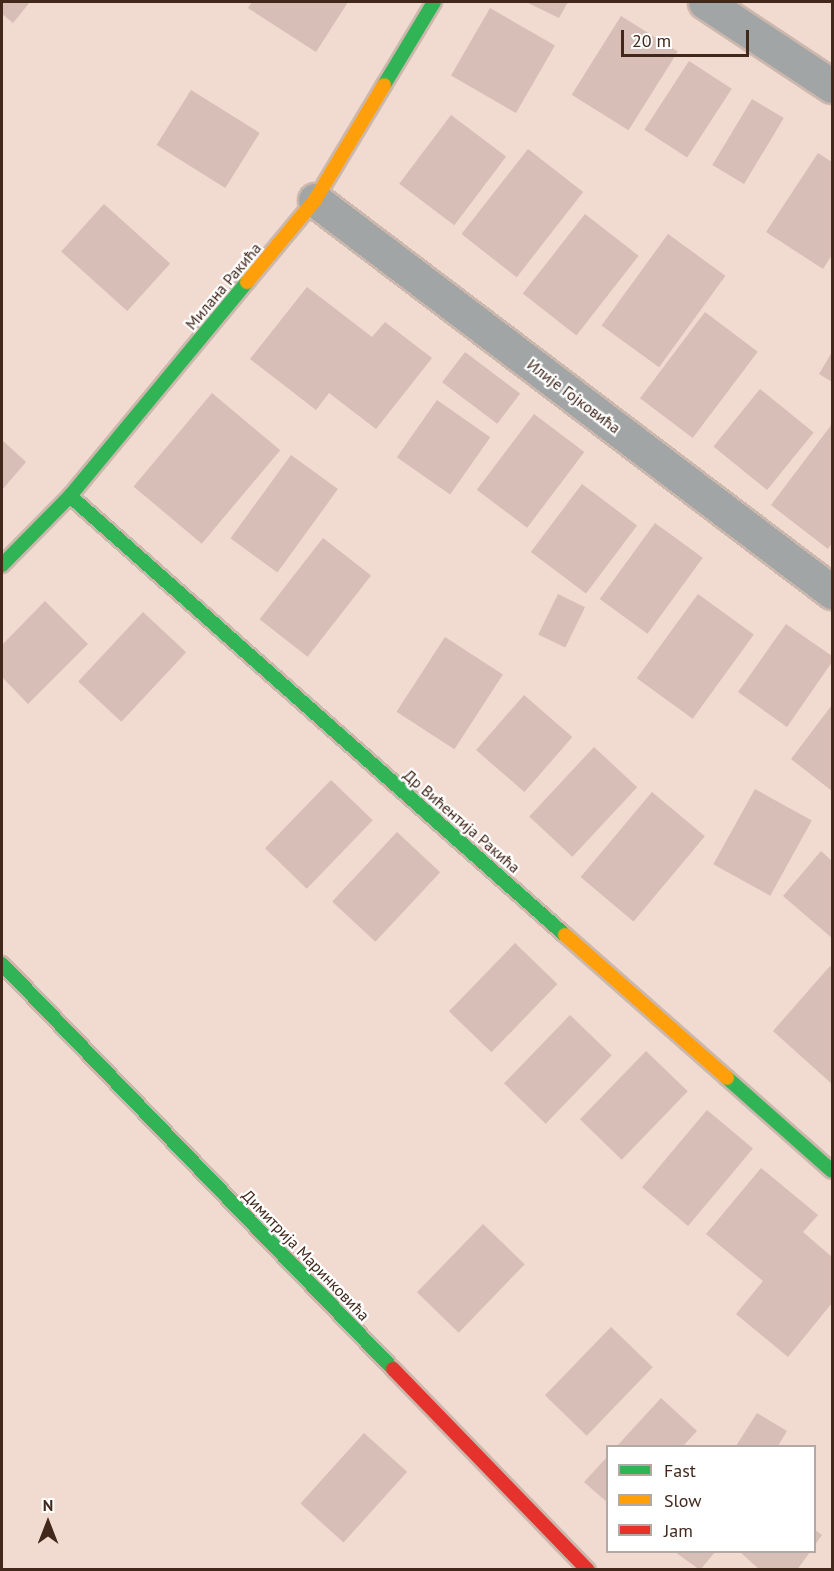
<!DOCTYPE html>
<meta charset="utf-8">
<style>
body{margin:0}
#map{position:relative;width:834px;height:1571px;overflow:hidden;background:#f1dacf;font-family:"PT Sans",sans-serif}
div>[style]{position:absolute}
.building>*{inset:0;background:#d7beb7;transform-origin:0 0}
.roads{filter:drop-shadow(2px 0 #ccb7ad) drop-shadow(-2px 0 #ccb7ad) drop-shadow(0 2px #ccb7ad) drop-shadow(0 -2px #ccb7ad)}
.street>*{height:33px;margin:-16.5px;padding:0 16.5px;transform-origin:16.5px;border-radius:16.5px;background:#a1a5a6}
.fast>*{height:14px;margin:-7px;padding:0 7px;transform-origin:7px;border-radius:7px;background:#30b455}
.slow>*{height:14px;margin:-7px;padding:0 7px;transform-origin:7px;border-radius:7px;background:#ff9f0a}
.jam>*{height:14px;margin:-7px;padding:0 7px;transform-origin:7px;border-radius:7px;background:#e5322d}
span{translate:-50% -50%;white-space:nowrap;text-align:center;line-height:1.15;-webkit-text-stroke:4.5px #fff;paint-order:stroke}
.street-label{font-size:16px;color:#42281b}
.frame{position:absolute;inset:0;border:3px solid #42281b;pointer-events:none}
.legend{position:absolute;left:606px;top:1445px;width:210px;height:108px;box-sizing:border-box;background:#fff;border:2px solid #b3a9a4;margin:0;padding:8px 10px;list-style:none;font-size:18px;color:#42281b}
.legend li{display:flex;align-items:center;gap:12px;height:30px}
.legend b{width:30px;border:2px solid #b3a9a4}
.north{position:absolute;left:18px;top:1493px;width:60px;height:60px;-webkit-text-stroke:4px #fff;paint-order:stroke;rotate:0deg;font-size:16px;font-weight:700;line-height:24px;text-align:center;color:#42281b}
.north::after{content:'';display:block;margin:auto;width:21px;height:27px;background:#42281b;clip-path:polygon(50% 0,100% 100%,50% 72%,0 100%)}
.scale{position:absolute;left:621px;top:30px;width:128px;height:27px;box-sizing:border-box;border:3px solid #42281b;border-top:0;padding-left:8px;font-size:18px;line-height:21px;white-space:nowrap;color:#42281b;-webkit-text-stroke:4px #fff;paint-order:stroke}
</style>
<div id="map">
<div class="building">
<i style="clip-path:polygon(2px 2px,30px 2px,13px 23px,2px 14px)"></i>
<i style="clip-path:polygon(252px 2px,348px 2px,316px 52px,248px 8px)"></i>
<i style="clip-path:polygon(526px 2px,568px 2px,559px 18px)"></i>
<i style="left:490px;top:8px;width:75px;height:78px;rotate:30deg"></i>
<i style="left:621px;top:16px;width:67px;height:93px;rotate:32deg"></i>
<i style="left:689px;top:61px;width:51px;height:82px;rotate:33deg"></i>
<i style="left:191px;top:90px;width:81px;height:65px;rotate:32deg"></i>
<i style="left:752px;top:99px;width:37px;height:77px;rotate:31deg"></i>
<i style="left:451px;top:115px;width:69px;height:86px;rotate:37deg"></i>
<i style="left:528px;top:149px;width:70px;height:108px;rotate:38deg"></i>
<i style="clip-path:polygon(818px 153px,832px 162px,832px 255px,823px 269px,766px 232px)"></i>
<i style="left:104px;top:204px;width:89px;height:64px;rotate:42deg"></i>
<i style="left:585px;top:214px;width:68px;height:101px;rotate:38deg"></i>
<i style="left:668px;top:234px;width:71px;height:113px;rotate:36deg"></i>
<i style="clip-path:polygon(307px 287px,372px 337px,385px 322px,432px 358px,376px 429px,329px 393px,316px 410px,250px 359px)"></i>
<i style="left:705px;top:312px;width:66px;height:108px;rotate:37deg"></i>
<i style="left:465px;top:352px;width:69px;height:38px;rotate:37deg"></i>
<i style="clip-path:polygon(832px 352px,832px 382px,819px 374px)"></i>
<i style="left:760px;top:389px;width:69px;height:74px;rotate:39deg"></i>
<i style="left:212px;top:393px;width:89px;height:122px;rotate:40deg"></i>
<i style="left:437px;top:400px;width:65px;height:70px;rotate:35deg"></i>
<i style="left:534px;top:414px;width:63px;height:95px;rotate:37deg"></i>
<i style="clip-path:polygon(832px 424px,832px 543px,828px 549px,771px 505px)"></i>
<i style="clip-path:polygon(2px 440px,26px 462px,2px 490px)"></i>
<i style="left:291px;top:455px;width:58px;height:103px;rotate:36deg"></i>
<i style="left:582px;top:484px;width:69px;height:85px;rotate:37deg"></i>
<i style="left:655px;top:523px;width:59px;height:94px;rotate:36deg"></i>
<i style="left:323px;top:538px;width:61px;height:103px;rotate:38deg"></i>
<i style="left:558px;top:594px;width:30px;height:45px;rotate:26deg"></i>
<i style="left:698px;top:594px;width:69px;height:104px;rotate:36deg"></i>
<i style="clip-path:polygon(45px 601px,88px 644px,28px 704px,2px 677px,2px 645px)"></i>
<i style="left:143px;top:612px;width:59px;height:95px;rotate:43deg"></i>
<i style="clip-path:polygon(786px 624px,832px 656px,832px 662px,787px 727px,738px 692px)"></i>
<i style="left:445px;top:637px;width:69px;height:89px;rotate:33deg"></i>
<i style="left:524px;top:695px;width:64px;height:73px;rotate:41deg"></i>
<i style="clip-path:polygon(832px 705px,832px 791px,791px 759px)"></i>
<i style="left:594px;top:747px;width:59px;height:95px;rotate:43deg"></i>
<i style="left:331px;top:780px;width:58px;height:95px;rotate:44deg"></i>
<i style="left:755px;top:789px;width:65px;height:86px;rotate:29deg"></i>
<i style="left:652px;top:792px;width:69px;height:111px;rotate:40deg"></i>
<i style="left:397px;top:832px;width:59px;height:95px;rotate:43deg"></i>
<i style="clip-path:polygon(821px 851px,832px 861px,832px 938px,783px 896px)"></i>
<i style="left:515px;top:943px;width:59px;height:95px;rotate:44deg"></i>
<i style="clip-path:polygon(830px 966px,832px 968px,832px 1084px,773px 1031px)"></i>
<i style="left:570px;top:1015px;width:58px;height:95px;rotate:44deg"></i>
<i style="left:646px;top:1051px;width:58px;height:95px;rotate:44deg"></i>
<i style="left:707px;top:1110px;width:60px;height:101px;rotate:40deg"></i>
<i style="clip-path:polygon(761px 1168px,818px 1215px,803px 1232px,832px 1257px,832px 1303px,788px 1357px,736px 1314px,763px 1281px,706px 1234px)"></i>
<i style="left:483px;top:1224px;width:58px;height:95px;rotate:44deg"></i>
<i style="left:611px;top:1327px;width:58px;height:95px;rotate:44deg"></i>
<i style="clip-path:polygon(661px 1398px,697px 1431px,683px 1446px,617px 1446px)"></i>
<i style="clip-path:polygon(757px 1413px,787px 1431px,778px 1446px,736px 1446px)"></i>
<i style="left:364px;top:1433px;width:58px;height:95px;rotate:42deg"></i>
<i style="clip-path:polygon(608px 1456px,608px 1503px,584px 1482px)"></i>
<i style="clip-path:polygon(814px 1529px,822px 1535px,814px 1546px)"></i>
<i style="clip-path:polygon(675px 1552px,715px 1552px,700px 1570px)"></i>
<i style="clip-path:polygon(740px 1552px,810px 1552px,797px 1570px,760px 1570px)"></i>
</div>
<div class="roads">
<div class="street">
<i style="left:705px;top:2px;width:152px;rotate:33.5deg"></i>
<i style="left:315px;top:200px;width:649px;rotate:37.17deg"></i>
</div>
<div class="fast">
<i style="left:384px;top:85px;width:97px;rotate:-58.9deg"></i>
<i style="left:70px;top:496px;width:662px;rotate:41.57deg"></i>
<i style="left:2px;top:565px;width:97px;rotate:-45.4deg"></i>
<i style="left:70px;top:496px;width:278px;rotate:-50.4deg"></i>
<i style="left:2px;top:964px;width:563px;rotate:46.01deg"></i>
<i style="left:727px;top:1078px;width:140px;rotate:41.5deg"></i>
</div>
<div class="slow">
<i style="left:247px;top:282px;width:107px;rotate:-50.3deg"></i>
<i style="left:315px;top:200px;width:134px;rotate:-59deg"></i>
<i style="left:565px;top:935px;width:216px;rotate:41.4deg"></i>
</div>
<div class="jam">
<i style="left:393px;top:1369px;width:280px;rotate:45.9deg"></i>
</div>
</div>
<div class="street-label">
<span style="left:223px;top:286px;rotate:-50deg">Милана Ракића</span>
<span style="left:574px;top:396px;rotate:37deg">Илије Гојковића</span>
<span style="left:462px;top:821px;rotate:41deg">Др Вићентија Ракића</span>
<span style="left:306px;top:1255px;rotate:46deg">Димитрија Маринковића</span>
</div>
<div class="frame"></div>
<ul class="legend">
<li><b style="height:8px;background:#30b455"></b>Fast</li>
<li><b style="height:8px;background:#ff9f0a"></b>Slow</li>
<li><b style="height:8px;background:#e5322d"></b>Jam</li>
</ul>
<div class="north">N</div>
<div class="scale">20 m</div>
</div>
